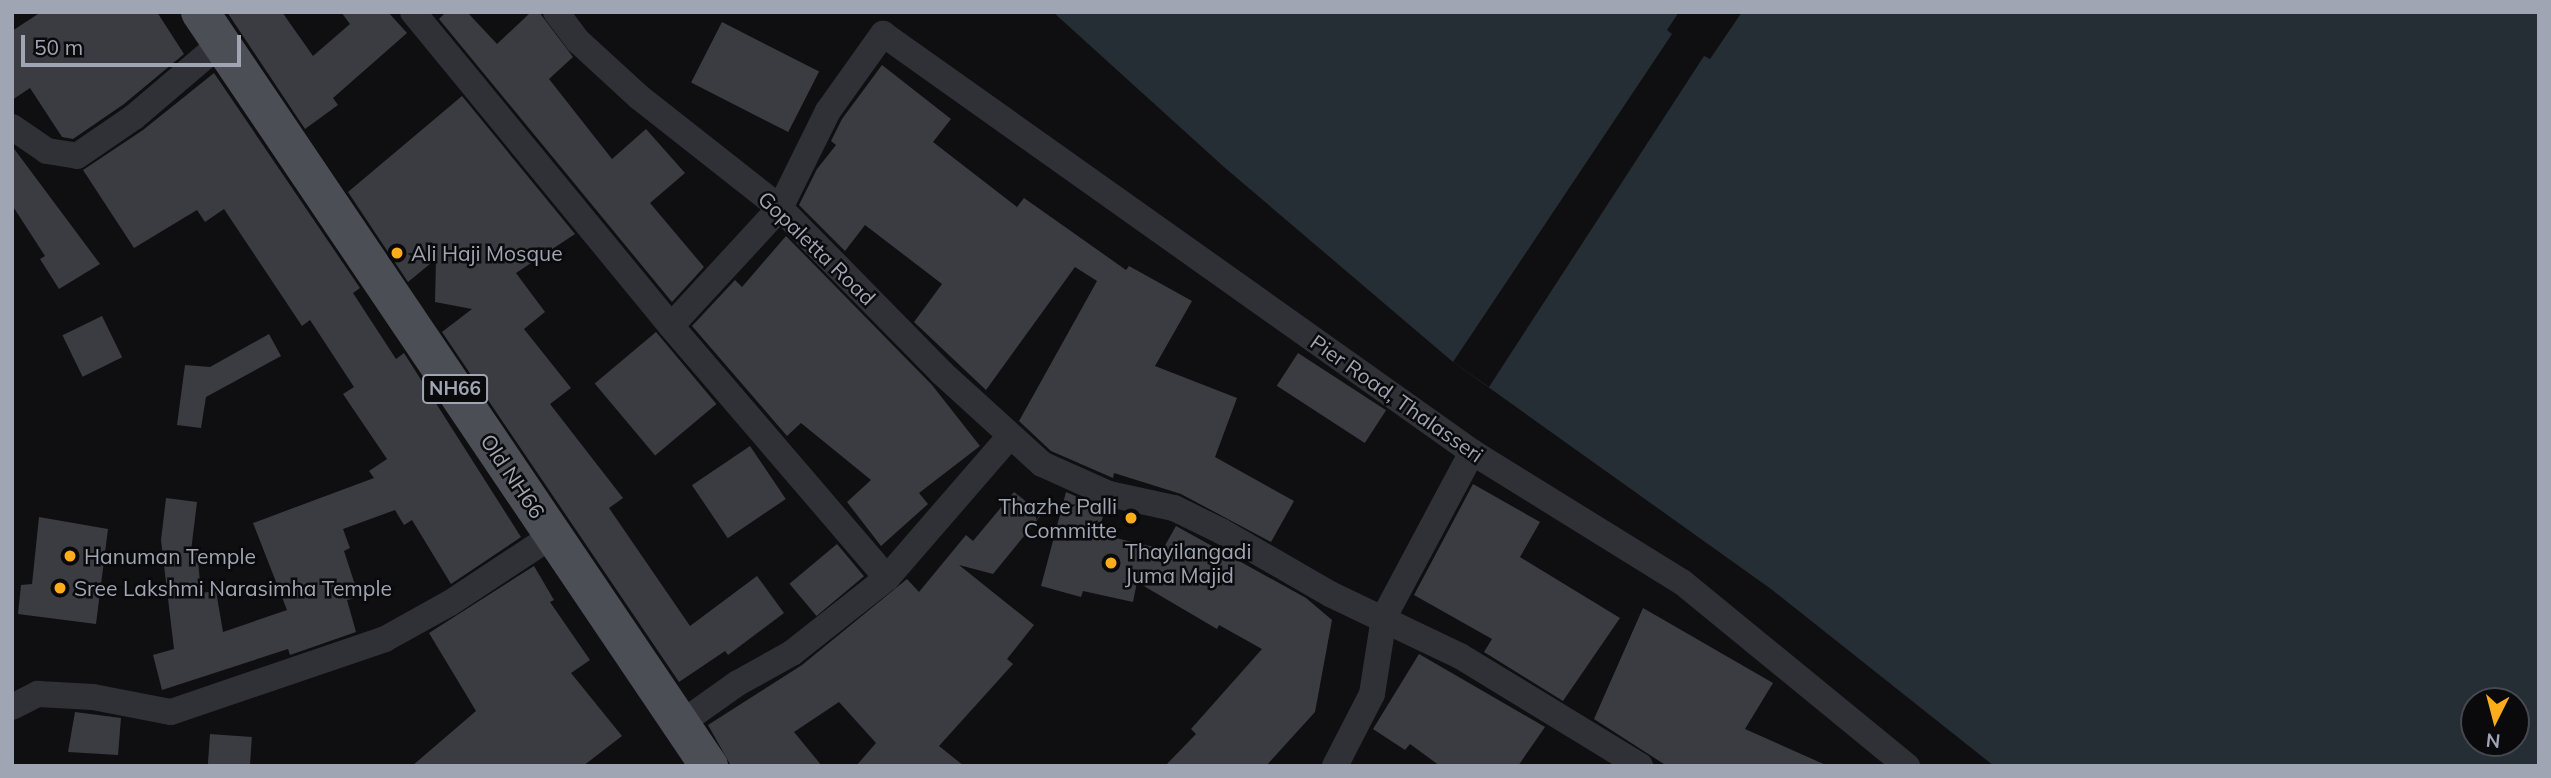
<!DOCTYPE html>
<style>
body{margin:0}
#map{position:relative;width:2551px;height:778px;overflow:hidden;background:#0f0f11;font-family:Mulish,sans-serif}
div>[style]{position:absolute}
.water>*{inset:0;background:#252e35}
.pier>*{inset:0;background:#0f0f11}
.building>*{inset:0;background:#3b3c41;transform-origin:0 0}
.street>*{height:26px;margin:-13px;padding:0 13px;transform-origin:13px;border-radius:13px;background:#303136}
.primary>*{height:38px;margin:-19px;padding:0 19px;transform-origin:19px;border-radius:19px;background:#4c4e55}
.dots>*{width:19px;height:19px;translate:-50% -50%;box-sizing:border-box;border:4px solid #0a0a0c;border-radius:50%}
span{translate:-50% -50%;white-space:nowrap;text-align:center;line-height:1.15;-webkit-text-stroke:5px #0a0a0c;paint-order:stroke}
.shield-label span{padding:2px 5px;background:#0a0a0c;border:2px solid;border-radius:5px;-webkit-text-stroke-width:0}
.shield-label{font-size:19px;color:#9fa5b3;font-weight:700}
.street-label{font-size:21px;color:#9fa5b3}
.poi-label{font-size:21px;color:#9fa5b3}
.left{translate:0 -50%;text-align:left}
.right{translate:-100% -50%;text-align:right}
.frame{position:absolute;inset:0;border:14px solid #9fa5b3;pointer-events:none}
.north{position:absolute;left:2460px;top:687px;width:70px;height:70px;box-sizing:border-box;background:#0a0a0c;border:2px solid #46484f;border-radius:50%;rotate:186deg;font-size:19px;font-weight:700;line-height:28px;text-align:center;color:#9fa5b3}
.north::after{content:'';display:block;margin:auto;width:24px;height:32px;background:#fdad1b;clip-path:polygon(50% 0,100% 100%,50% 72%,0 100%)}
.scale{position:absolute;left:21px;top:35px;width:220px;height:32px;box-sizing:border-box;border:4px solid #9fa5b3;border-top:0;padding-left:9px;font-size:21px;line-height:24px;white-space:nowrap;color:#9fa5b3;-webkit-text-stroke:5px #0a0a0c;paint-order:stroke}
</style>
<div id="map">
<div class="water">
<i style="clip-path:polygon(evenodd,1053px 12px,2539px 12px,2539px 766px,1994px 766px,1771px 589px,1453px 362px,1224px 167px,1053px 12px,2474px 701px,2516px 701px,2516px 743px,2474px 743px,2474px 701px)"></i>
</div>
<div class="pier">
<i style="clip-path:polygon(1679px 12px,1742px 12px,1710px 59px,1704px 56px,1489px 387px,1453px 362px,1672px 34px,1667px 30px)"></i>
</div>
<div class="building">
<i style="clip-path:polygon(41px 12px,157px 12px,184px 54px,124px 104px,73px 139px,62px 137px,30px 88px,12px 100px,12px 31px)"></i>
<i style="clip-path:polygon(227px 12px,282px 12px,313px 56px,350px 24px,341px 12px,388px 12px,407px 33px,333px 98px,338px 105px,305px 129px)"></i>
<i style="clip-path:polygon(446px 12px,467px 12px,497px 44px,531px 12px,539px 12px,573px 57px,549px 79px,612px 159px,646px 129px,685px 173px,650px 203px,704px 267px,672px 302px,439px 19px)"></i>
<i style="left:722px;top:22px;width:109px;height:68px;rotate:27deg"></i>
<i style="clip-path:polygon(882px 65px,951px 119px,933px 142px,1017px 207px,1024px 198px,1126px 270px,1129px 266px,1192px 301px,1155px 366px,1237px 398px,1215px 457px,1294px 501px,1271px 542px,1181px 494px,1114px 473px,1113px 478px,1051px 451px,1019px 421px,1097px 281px,1075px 267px,986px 390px,914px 322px,942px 284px,865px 225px,845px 251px,799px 205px,817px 169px,836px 145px,831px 141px,842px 119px)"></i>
<i style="clip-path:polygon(214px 73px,360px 288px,353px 293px,396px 359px,404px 353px,521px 537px,451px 584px,412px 520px,404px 525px,395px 510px,343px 529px,350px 548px,344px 551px,359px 597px,347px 600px,356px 632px,290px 655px,288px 649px,162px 690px,153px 655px,174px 649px,161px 540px,166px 498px,197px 502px,191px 551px,197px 550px,201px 593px,216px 591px,223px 632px,287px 610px,253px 523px,374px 478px,369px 471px,387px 459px,343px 394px,354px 387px,310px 320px,302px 326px,224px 209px,205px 222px,197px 210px,134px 248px,83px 170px,143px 130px)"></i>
<i style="clip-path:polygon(462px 96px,575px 234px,516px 273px,545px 312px,524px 329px,571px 388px,550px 404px,623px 498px,609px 508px,690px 626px,757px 576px,784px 613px,728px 655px,725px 651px,679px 682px,442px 332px,472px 309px,435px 302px,436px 259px,408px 282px,348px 192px)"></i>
<i style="clip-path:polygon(12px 146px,100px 264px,59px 289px,40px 259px,45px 256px,12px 205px)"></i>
<i style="clip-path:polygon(786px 236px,932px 385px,980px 446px,919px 493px,928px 504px,881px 546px,847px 502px,871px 480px,801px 423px,787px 436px,692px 326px,735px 280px,742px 287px)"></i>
<i style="left:102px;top:316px;width:46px;height:44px;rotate:64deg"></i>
<i style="left:656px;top:332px;width:94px;height:80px;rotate:50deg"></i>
<i style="clip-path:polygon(269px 334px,281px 356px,206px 397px,201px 428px,177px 425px,185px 365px,210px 367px)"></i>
<i style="left:1298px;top:353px;width:105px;height:39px;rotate:33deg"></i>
<i style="left:750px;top:446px;width:64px;height:70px;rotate:56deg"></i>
<i style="clip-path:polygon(1473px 484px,1540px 522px,1520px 557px,1620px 618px,1563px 701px,1484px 652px,1492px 639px,1414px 595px)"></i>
<i style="clip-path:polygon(1014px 492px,1042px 514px,993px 574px,959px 565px,1034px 625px,1007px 659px,1013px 664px,939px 746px,964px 766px,856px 766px,876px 743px,839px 702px,794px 732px,822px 766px,731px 766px,708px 725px,802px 665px,907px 579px,919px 592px,966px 535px,973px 541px)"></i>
<i style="clip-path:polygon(1066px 492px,1105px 509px,1098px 534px,1163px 549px,1176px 526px,1306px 598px,1332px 620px,1315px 712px,1266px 766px,1165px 766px,1196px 734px,1191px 729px,1262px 649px,1219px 625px,1217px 629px,1137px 582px,1133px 602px,1083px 591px,1081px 597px,1041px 586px)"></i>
<i style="clip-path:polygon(39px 517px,108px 529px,96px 624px,18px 614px,21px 585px,32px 584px)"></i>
<i style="left:837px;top:544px;width:42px;height:62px;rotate:50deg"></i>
<i style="clip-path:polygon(534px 566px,554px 600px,550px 602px,590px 660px,571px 673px,622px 736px,583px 766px,412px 766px,476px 711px,429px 633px)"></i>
<i style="clip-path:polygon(1643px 608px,1773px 683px,1745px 729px,1828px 766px,1667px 766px,1594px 719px)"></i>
<i style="clip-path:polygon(1419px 654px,1545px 727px,1518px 766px,1440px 766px,1410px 744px,1405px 750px,1373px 729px)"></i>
<i style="clip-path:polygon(75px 712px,121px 718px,118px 755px,68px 752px)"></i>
<i style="left:210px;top:734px;width:42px;height:32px;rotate:4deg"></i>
</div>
<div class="street">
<i style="left:413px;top:12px;width:406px;rotate:50.6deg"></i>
<i style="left:556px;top:12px;width:36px;rotate:53deg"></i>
<i style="left:578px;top:41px;width:83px;rotate:42.6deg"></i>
<i style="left:639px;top:97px;width:179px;rotate:38.2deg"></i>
<i style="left:780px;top:208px;width:231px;rotate:45.5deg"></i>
<i style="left:942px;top:373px;width:135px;rotate:42.3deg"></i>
<i style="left:1042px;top:464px;width:73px;rotate:24.1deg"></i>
<i style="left:1109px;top:494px;width:66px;rotate:12.2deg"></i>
<i style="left:1174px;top:508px;width:52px;rotate:26.1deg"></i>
<i style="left:1221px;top:531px;width:126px;rotate:30deg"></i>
<i style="left:1330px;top:594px;width:144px;rotate:25.5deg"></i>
<i style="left:1460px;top:656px;width:211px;rotate:31.4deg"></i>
<i style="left:12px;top:127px;width:42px;rotate:34.4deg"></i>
<i style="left:47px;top:151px;width:30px;rotate:9deg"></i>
<i style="left:77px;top:156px;width:69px;rotate:-34.4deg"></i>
<i style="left:134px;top:117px;width:114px;rotate:-40.4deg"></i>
<i style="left:887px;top:578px;width:332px;rotate:-130.6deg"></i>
<i style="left:671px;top:326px;width:161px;rotate:-47.3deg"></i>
<i style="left:780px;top:208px;width:108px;rotate:-63.7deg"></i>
<i style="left:828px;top:111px;width:95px;rotate:-54.5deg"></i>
<i style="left:883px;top:34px;width:722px;rotate:35.36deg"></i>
<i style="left:1472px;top:452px;width:247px;rotate:31.8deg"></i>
<i style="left:1682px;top:582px;width:291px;rotate:39.3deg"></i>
<i style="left:12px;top:707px;width:29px;rotate:-27deg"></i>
<i style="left:38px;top:694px;width:55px;rotate:3.1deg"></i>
<i style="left:93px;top:697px;width:79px;rotate:10.9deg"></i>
<i style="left:171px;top:712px;width:226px;rotate:-18.8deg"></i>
<i style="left:385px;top:639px;width:74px;rotate:-29deg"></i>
<i style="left:450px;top:603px;width:123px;rotate:-33.4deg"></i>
<i style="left:680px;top:724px;width:71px;rotate:-35.3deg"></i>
<i style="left:738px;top:683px;width:62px;rotate:-29.1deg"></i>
<i style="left:792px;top:653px;width:121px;rotate:-38.3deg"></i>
<i style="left:887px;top:578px;width:188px;rotate:-49.1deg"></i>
<i style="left:1335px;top:766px;width:81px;rotate:-62.8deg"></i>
<i style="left:1372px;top:694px;width:78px;rotate:-81.1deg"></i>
<i style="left:1384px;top:617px;width:187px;rotate:-61.9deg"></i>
</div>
<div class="primary">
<i style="left:200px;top:12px;width:910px;rotate:55.98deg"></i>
</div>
<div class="dots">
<i style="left:397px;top:253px;background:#fdad1b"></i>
<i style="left:1131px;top:518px;background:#fdad1b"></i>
<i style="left:70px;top:556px;background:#fdad1b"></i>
<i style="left:1111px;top:563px;background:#fdad1b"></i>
<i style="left:60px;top:588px;background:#fdad1b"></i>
</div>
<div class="shield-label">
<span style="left:455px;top:389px">NH66</span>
</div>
<div class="street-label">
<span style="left:817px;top:248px;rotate:44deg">Gopaletta Road</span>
<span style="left:1397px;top:398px;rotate:35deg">Pier Road, Thalasseri</span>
<span style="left:513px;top:476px;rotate:56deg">Old NH66</span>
</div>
<div class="poi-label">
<span class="left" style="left:411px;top:253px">Ali Haji Mosque</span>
<span class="right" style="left:1117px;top:518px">Thazhe Palli<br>Committe</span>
<span class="left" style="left:1125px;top:563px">Thayilangadi<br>Juma Majid</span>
<span class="left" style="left:84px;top:556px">Hanuman Temple</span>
<span class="left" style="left:74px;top:588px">Sree Lakshmi Narasimha Temple</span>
</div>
<div class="frame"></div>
<div class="north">N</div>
<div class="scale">50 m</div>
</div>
